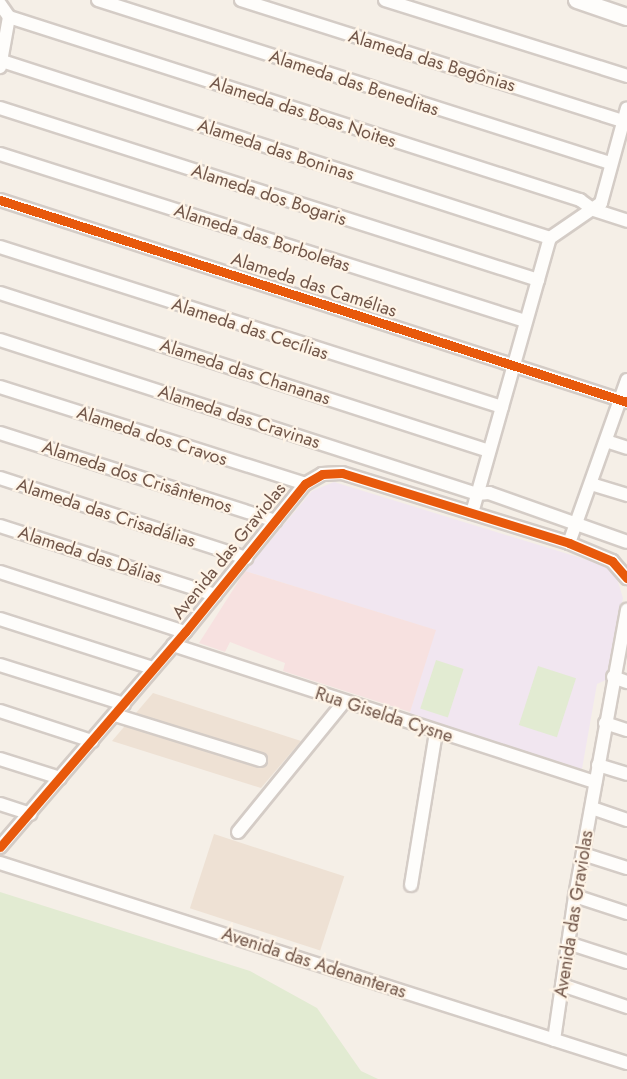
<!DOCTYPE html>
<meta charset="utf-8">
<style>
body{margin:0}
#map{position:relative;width:627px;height:1079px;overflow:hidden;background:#f5efe7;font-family:Jost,sans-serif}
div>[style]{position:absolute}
.residential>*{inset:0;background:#eee1d4;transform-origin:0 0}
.education>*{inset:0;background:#f1e6f0}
.medical>*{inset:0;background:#f7e1e0}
.green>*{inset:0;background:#e2ebd2;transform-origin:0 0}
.roads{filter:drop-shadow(2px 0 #d4ccc6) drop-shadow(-2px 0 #d4ccc6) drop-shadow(0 2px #d4ccc6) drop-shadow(0 -2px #d4ccc6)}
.street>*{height:12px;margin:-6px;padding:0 6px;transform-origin:6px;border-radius:6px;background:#fefdfb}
.secondary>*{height:16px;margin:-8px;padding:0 8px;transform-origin:8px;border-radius:8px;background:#fefdfb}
.cycleway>*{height:9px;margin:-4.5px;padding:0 4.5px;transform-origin:4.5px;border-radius:4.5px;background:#e8590c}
span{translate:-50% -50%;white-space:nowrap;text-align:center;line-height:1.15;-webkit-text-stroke:4.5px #fef4e7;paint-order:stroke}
.street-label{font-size:18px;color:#715649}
</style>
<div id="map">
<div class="residential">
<i style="clip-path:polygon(153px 693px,301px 741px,261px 788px,112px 741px)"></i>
<i style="left:214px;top:834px;width:137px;height:78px;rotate:18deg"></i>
</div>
<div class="education">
<i style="clip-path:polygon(334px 482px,607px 566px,615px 572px,623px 598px,608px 679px,597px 684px,582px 769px,409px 715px,435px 630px,245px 571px,312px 491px)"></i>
</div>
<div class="medical">
<i style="clip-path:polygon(245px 571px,436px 630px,410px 712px,283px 671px,285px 663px,230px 642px,225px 652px,199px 643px)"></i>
</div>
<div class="green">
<i style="left:436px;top:660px;width:29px;height:51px;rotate:18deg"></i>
<i style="left:538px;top:666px;width:40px;height:62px;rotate:18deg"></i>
<i style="clip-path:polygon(0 892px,250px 971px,317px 1008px,361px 1071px,378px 1079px,0 1079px)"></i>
</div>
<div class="roads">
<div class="street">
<i style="left:98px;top:0;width:537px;rotate:17.66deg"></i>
<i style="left:241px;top:0;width:401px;rotate:17.6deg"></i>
<i style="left:385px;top:0;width:254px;rotate:17.4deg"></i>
<i style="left:0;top:4px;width:16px;rotate:55deg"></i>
<i style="left:9px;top:17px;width:51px;rotate:100.2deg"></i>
<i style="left:9px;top:17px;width:600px;rotate:17.77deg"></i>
<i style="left:580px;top:200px;width:17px;rotate:36deg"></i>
<i style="left:594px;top:210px;width:35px;rotate:18deg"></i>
<i style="left:2px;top:61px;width:576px;rotate:17.9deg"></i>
<i style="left:0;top:108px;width:565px;rotate:17.73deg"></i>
<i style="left:0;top:154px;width:551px;rotate:17.65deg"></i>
<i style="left:0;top:200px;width:659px;rotate:17.86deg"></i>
<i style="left:0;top:247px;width:527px;rotate:17.68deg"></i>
<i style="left:0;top:293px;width:514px;rotate:17.91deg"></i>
<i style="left:0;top:340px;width:501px;rotate:17.89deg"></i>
<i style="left:477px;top:494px;width:12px;rotate:-5deg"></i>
<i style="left:489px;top:493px;width:146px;rotate:19.5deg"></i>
<i style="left:0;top:387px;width:320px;rotate:17.6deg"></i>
<i style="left:0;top:433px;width:289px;rotate:17.7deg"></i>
<i style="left:606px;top:441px;width:22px;rotate:18deg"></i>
<i style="left:0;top:478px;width:259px;rotate:18deg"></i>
<i style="left:591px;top:484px;width:38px;rotate:17deg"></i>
<i style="left:472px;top:513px;width:286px;rotate:-74.2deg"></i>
<i style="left:550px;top:238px;width:62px;rotate:-34.5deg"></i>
<i style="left:601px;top:203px;width:98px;rotate:-74.7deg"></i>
<i style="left:0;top:526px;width:226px;rotate:17.8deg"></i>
<i style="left:569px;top:543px;width:173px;rotate:-70.4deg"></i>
<i style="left:0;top:572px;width:194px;rotate:18deg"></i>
<i style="left:0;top:619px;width:161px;rotate:17.8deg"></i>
<i style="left:173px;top:645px;width:444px;rotate:18deg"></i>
<i style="left:0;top:665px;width:130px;rotate:17.5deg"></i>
<i style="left:613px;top:677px;width:15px;rotate:20deg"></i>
<i style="left:0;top:711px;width:97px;rotate:18.1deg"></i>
<i style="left:115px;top:715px;width:152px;rotate:17.2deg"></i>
<i style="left:605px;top:723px;width:23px;rotate:18deg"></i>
<i style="left:0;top:759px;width:63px;rotate:17.6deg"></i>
<i style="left:598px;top:765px;width:30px;rotate:17deg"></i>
<i style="left:0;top:804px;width:32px;rotate:18deg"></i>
<i style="left:592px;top:808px;width:37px;rotate:19deg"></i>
<i style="left:238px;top:832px;width:168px;rotate:-50.8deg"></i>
<i style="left:0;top:847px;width:284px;rotate:-49.3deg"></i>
<i style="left:185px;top:632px;width:191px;rotate:-51deg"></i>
<i style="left:305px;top:484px;width:20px;rotate:-30deg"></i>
<i style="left:322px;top:474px;width:20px;rotate:-3deg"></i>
<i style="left:342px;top:473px;width:238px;rotate:17.1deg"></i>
<i style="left:569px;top:543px;width:47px;rotate:22.7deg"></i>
<i style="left:612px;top:561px;width:23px;rotate:49deg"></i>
<i style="left:583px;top:854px;width:46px;rotate:17.7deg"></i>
<i style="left:0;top:863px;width:658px;rotate:17.69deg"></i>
<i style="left:411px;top:885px;width:154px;rotate:-80.7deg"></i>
<i style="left:575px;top:896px;width:55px;rotate:18.1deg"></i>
<i style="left:568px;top:943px;width:62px;rotate:17.9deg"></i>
<i style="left:562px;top:985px;width:69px;rotate:18.7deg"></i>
<i style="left:554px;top:1040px;width:146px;rotate:-81.7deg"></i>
<i style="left:575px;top:896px;width:291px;rotate:-79.7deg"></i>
</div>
<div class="secondary">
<i style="left:577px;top:0;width:53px;rotate:18.8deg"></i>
</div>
</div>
<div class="cycleway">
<i style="left:0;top:200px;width:659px;rotate:17.86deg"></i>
<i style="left:0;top:847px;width:284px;rotate:-49.3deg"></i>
<i style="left:185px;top:632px;width:191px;rotate:-51deg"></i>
<i style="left:305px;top:484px;width:20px;rotate:-30deg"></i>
<i style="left:322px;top:474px;width:20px;rotate:-3deg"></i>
<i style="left:342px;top:473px;width:238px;rotate:17.1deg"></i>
<i style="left:569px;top:543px;width:47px;rotate:22.7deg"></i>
<i style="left:612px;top:561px;width:23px;rotate:49deg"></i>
</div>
<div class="street-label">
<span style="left:432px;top:61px;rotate:17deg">Alameda das Begônias</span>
<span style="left:354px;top:83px;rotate:18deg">Alameda das Beneditas</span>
<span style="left:303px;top:112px;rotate:18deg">Alameda das Boas Noites</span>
<span style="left:276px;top:150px;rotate:18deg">Alameda das Boninas</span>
<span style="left:269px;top:195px;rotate:18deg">Alameda dos Bogaris</span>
<span style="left:262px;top:238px;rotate:18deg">Alameda das Borboletas</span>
<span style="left:314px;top:285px;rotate:18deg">Alameda das Camélias</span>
<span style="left:250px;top:329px;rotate:18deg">Alameda das Cecílias</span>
<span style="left:245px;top:372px;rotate:18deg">Alameda das Chananas</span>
<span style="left:239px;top:417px;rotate:18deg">Alameda das Cravinas</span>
<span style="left:152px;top:436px;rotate:18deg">Alameda dos Cravos</span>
<span style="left:137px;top:477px;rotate:18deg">Alameda dos Crisântemos</span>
<span style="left:106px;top:513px;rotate:18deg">Alameda das Crisadálias</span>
<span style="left:229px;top:551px;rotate:-51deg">Avenida das Graviolas</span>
<span style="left:90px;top:555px;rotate:18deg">Alameda das Dálias</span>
<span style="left:384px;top:715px;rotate:18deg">Rua Giselda Cysne</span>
<span style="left:574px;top:914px;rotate:-81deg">Avenida das Graviolas</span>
<span style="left:314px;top:963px;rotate:18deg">Avenida das Adenanteras</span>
</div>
</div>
